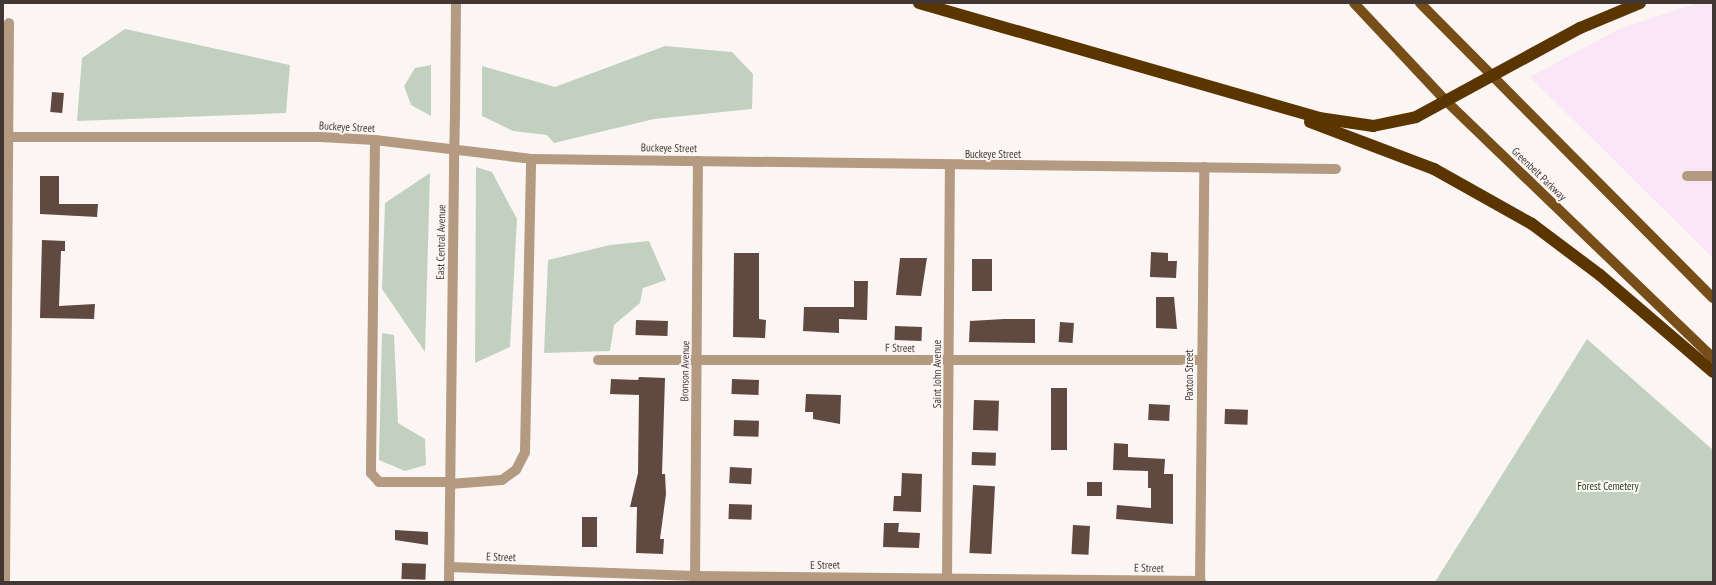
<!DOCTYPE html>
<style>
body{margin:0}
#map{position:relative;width:1716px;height:585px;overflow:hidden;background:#fbf6f3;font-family:"PT Sans Narrow",sans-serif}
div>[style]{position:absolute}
.industrial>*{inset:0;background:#fae6f6}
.green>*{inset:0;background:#c2d1bf}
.building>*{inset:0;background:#604940;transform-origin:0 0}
.minor>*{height:10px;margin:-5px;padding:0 5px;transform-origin:5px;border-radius:5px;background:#b39a80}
.major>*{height:10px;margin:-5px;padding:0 5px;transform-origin:5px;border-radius:5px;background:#774d18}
.highway>*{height:12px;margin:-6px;padding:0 6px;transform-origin:6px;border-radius:6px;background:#5b3500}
.minor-bridge>*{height:10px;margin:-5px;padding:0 5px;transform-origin:5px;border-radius:5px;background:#b39a80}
span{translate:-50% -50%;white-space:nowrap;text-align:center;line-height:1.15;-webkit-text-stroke:4px #fbf6f3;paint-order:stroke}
.street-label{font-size:11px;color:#423732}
.park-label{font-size:11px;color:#1f3e17}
.frame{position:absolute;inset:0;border:4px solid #423732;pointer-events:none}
</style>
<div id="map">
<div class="industrial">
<i style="clip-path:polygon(1698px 3px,1713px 3px,1713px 258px,1530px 77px,1617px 30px)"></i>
</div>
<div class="green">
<i style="clip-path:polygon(125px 29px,290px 65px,286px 113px,77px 121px,82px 58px)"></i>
<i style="clip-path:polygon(665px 46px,732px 52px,753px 74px,752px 109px,654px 119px,554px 143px,547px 135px,513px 131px,482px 116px,482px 66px,555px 87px)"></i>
<i style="clip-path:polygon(431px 65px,431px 116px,411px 105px,404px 86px,415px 68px)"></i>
<i style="clip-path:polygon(476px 167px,492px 172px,517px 219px,510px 347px,475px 363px)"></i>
<i style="clip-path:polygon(430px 173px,425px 352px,382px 289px,385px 203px)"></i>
<i style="clip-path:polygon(649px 241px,666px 280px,643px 288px,640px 303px,614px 325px,610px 351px,544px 353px,548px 260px,610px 245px)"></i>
<i style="clip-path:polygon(382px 333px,394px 335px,398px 423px,425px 439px,426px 465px,405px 471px,379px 460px)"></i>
<i style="clip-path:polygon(1587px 339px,1713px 450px,1713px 582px,1435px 582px)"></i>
</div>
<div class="building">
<i style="left:52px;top:92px;width:12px;height:20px;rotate:5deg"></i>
<i style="clip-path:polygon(40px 176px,59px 176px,59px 204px,98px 204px,97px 217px,40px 214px)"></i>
<i style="clip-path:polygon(42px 240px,65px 241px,65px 251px,61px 251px,59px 306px,95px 304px,94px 319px,40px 318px)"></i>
<i style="clip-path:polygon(1151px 252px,1168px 253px,1168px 261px,1177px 261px,1176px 278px,1150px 277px)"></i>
<i style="clip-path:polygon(734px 253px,759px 253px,759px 319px,766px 320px,765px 338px,733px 337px)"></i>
<i style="clip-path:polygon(900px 258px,927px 258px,921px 296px,896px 295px)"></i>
<i style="left:972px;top:259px;width:20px;height:32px"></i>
<i style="clip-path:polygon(854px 281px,868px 281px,867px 320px,839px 319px,839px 333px,803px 331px,804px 307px,854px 307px)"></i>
<i style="clip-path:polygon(1156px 297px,1174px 297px,1177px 329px,1156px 328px)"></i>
<i style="clip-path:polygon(1004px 319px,1035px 319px,1035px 343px,969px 342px,970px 321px)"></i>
<i style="left:636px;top:320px;width:32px;height:15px;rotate:2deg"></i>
<i style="left:1060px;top:322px;width:14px;height:20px;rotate:4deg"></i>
<i style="left:895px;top:326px;width:27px;height:14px;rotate:2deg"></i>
<i style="clip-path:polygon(639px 377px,665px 378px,662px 474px,665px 474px,666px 494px,660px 539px,664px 539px,663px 554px,636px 553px,637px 507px,630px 507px,638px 473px,639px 395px,610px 394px,611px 379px,638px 380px)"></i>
<i style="left:732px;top:379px;width:27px;height:15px;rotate:2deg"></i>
<i style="left:1051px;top:388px;width:16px;height:62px"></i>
<i style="clip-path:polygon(806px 394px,841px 395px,840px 424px,813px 419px,813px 412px,805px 412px)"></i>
<i style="left:974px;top:400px;width:25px;height:30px;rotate:2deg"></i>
<i style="left:1149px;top:404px;width:21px;height:16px;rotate:3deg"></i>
<i style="left:1225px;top:409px;width:23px;height:15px;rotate:2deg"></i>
<i style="left:734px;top:420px;width:25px;height:16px;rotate:2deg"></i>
<i style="clip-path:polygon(1114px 443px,1128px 444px,1128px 457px,1165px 459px,1164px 474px,1173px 474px,1173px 524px,1116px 519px,1117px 505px,1151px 508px,1151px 488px,1148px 488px,1148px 471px,1113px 470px)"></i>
<i style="left:972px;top:452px;width:24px;height:13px;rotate:2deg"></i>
<i style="left:730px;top:467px;width:22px;height:16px;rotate:3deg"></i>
<i style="clip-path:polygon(902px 473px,922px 474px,921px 512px,893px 511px,894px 496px,901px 496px)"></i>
<i style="left:1087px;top:482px;width:15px;height:14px"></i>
<i style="left:973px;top:485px;width:22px;height:68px;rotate:3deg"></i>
<i style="left:729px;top:504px;width:23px;height:15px;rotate:2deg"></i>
<i style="left:582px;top:517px;width:15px;height:30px"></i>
<i style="clip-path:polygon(884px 523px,899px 523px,898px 532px,920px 533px,919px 548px,883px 547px)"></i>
<i style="left:1073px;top:525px;width:17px;height:29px;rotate:3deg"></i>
<i style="clip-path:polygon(395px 530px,428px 532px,428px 545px,395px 540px)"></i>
<i style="left:402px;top:563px;width:24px;height:16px;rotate:2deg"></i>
</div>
<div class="minor">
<i style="left:455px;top:115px;width:112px;rotate:-89.5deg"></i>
<i style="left:3px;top:137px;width:317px"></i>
<i style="left:320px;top:137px;width:55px;rotate:3.1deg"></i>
<i style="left:375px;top:140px;width:157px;rotate:6.9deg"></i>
<i style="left:531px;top:159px;width:805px;rotate:0.71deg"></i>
<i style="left:375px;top:140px;width:333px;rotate:90.7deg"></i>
<i style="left:371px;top:473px;width:12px;rotate:48deg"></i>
<i style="left:379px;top:482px;width:71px"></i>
<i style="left:1687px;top:176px;width:26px"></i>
<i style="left:598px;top:360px;width:603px"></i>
<i style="left:450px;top:484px;width:52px;rotate:-4.4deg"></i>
<i style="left:502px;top:480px;width:17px;rotate:-36deg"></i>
<i style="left:516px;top:470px;width:20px;rotate:-63deg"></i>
<i style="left:525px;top:452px;width:293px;rotate:-88.8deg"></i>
<i style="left:449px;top:567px;width:246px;rotate:2.1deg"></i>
<i style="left:695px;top:576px;width:506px;rotate:0.57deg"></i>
<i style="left:5px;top:582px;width:559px;rotate:-89.59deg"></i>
<i style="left:449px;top:582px;width:420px;rotate:-89.3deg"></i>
<i style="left:695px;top:582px;width:421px;rotate:-89.6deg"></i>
<i style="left:947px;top:582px;width:416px;rotate:-89.6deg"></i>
<i style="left:1200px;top:582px;width:415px;rotate:-89.4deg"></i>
</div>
<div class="major">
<i style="left:1354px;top:3px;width:133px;rotate:46.8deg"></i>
<i style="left:1445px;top:100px;width:372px;rotate:43.9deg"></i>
<i style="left:1420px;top:3px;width:416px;rotate:45.2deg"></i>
</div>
<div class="highway">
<i style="left:919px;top:3px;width:416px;rotate:16deg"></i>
<i style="left:1319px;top:118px;width:55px;rotate:8.4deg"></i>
<i style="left:1373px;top:126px;width:44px;rotate:-11.8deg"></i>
<i style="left:1416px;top:117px;width:187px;rotate:-28.5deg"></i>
<i style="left:1580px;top:28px;width:65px;rotate:-22.6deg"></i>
<i style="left:1310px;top:122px;width:133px;rotate:20.8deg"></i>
<i style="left:1434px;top:169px;width:112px;rotate:29.3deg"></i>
<i style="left:1532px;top:224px;width:85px;rotate:36.9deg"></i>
<i style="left:1600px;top:275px;width:149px;rotate:40.6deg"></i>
</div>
<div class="minor-bridge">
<i style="left:454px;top:162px;width:47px;rotate:-88.8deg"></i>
</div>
<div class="street-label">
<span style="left:347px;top:127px;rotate:3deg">Buckeye Street</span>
<span style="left:669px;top:148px;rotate:1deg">Buckeye Street</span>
<span style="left:993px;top:154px">Buckeye Street</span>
<span style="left:1539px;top:174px;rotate:44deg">Greenbelt Parkway</span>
<span style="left:441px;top:242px;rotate:-89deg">East Central Avenue</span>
<span style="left:900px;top:348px;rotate:1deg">F Street</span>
<span style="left:685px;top:371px;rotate:-89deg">Bronson Avenue</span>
<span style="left:937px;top:374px;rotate:-90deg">Saint John Avenue</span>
<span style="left:1189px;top:375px;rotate:-90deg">Paxton Street</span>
<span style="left:501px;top:557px;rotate:2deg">E Street</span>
<span style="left:825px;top:565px;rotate:-1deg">E Street</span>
<span style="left:1149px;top:568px;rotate:1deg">E Street</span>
</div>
<div class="park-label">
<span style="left:1608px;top:486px">Forest Cemetery</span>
</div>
<div class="frame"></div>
</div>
